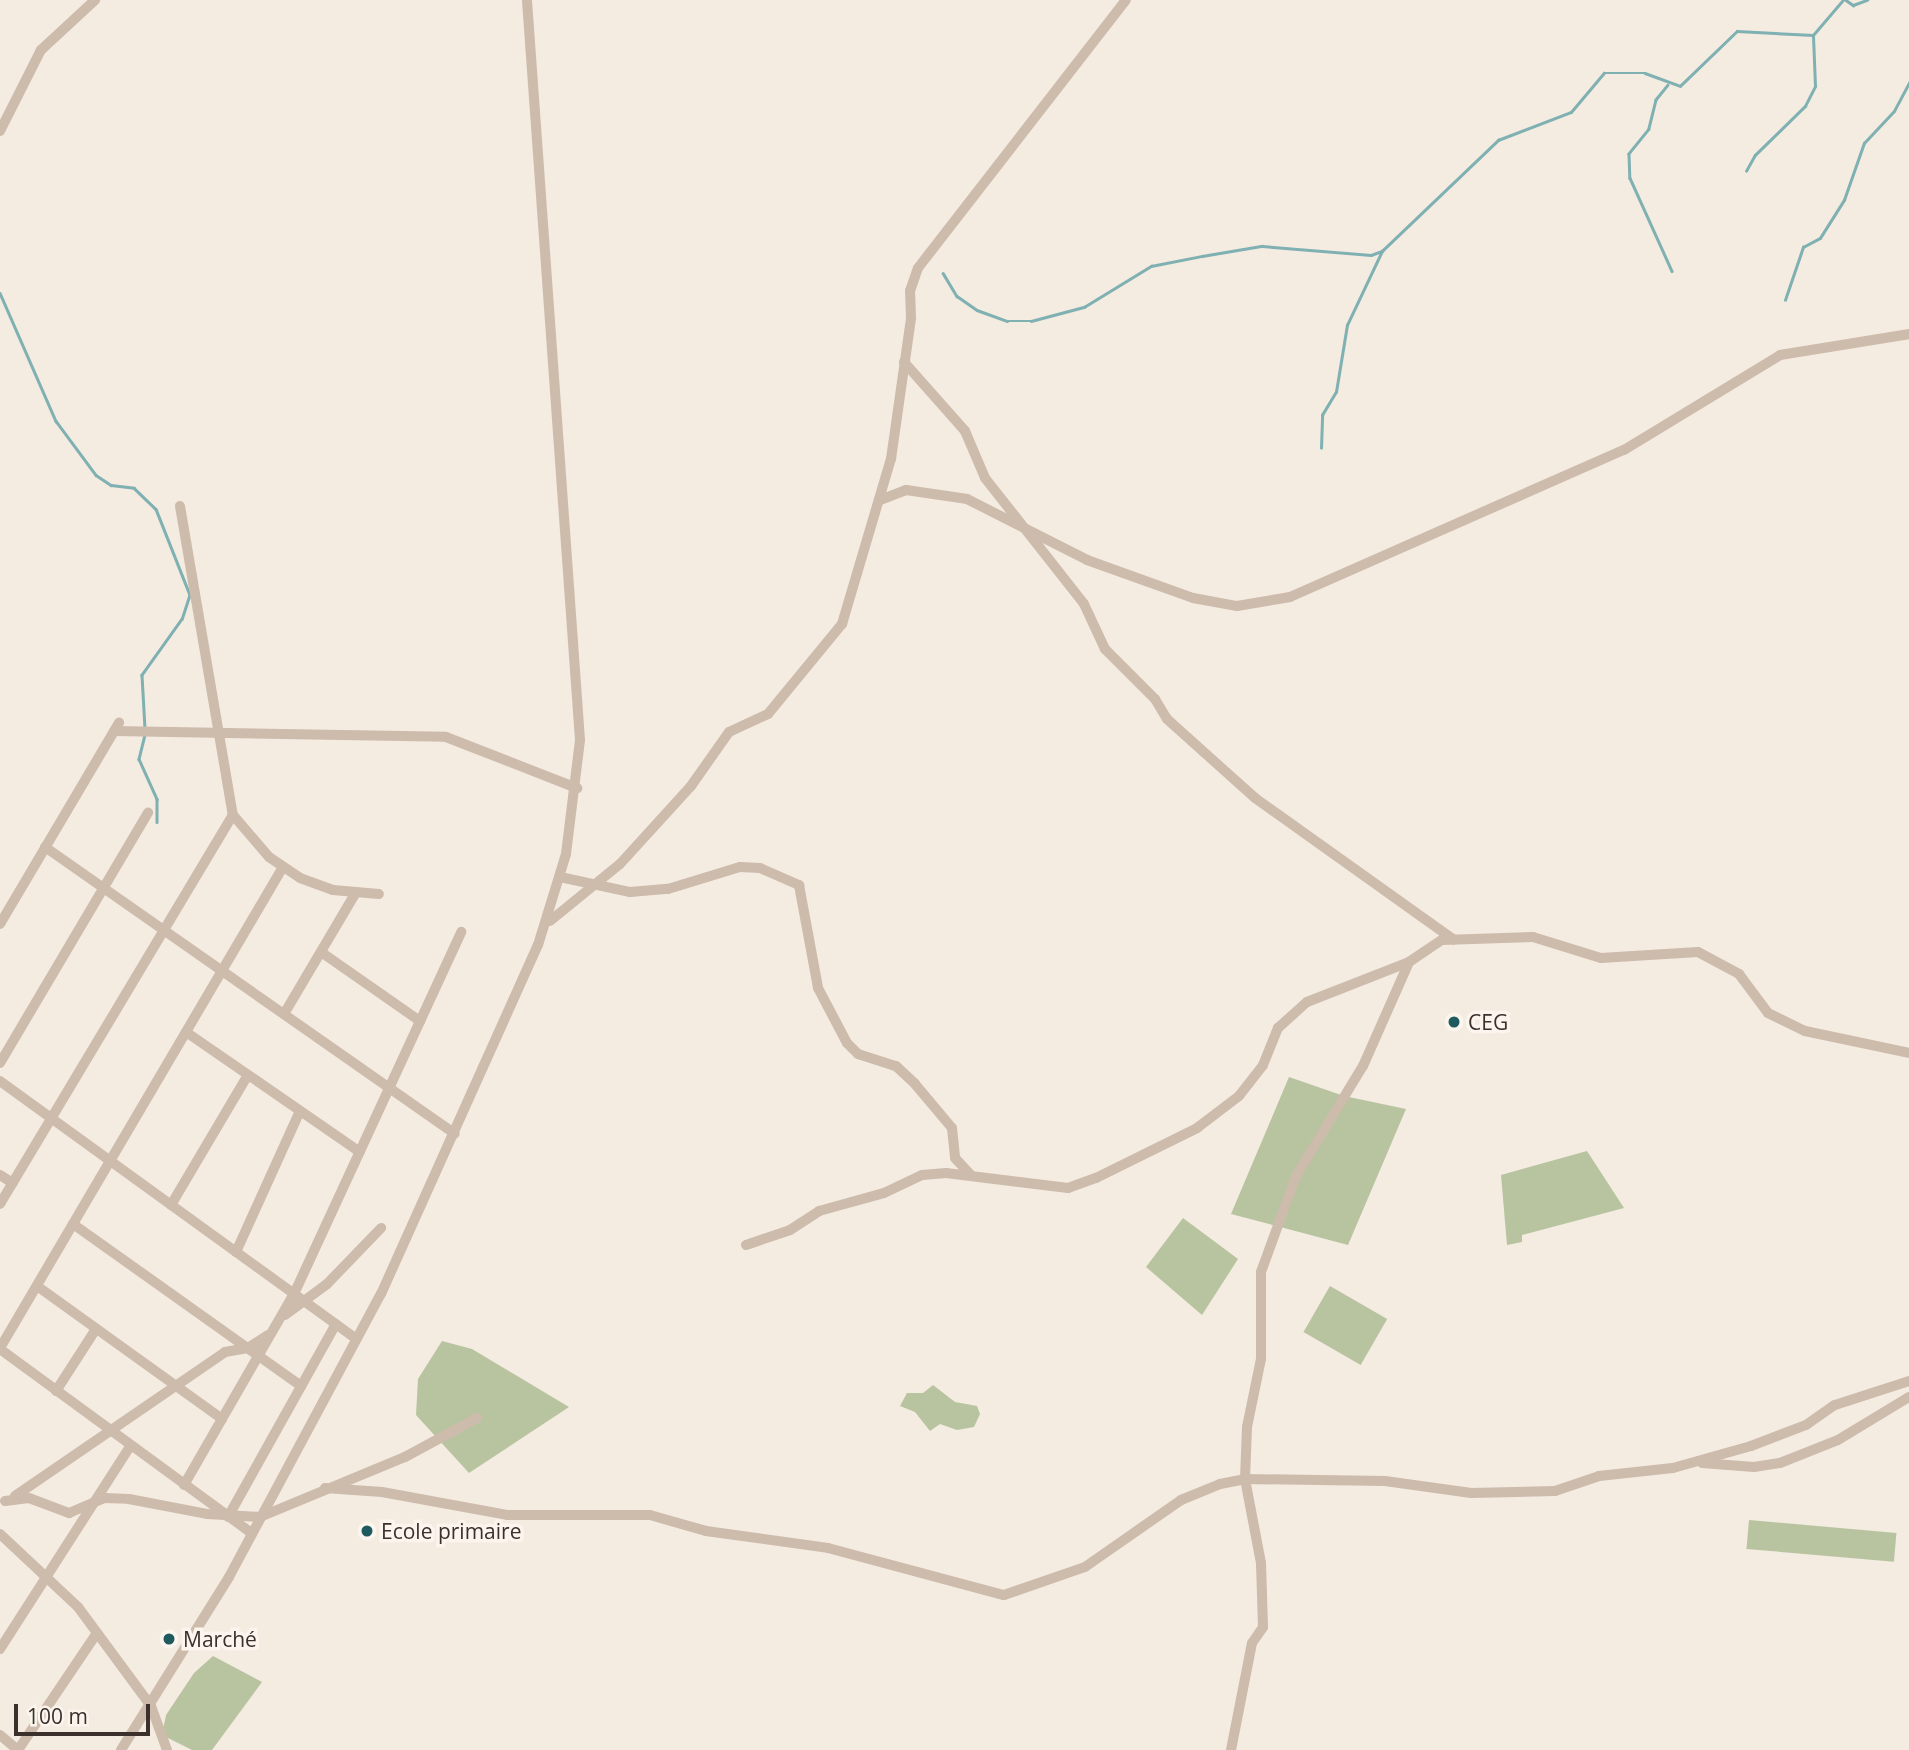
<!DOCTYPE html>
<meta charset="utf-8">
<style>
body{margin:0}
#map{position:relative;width:1909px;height:1750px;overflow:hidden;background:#f4ebe1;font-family:"Open Sans",sans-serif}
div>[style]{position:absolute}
.green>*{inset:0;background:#b8c4a0;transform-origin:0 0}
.stream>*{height:2.5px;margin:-1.25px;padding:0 1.25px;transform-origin:1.25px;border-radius:1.25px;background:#7fb0b2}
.minor>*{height:10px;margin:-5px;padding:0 5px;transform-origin:5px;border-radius:5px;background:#cdbbac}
.dots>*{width:19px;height:19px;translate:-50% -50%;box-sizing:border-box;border:4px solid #fbf5ee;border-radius:50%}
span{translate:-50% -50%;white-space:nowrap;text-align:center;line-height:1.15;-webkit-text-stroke:7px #fbf5ee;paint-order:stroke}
.poi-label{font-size:21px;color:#3b302b}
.left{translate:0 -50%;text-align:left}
.scale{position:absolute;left:14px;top:1704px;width:136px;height:32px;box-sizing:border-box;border:4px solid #3b302b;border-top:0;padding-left:9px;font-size:21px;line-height:24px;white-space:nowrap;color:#3b302b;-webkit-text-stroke:5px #fbf5ee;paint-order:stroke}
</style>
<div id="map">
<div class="green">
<i style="clip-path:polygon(1289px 1077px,1344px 1096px,1406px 1109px,1348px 1245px,1231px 1214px)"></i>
<i style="clip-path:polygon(1587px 1151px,1624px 1208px,1522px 1235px,1522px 1242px,1507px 1245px,1501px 1175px)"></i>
<i style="clip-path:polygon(1183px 1218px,1238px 1259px,1202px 1315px,1146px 1267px)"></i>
<i style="left:1330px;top:1286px;width:66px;height:53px;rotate:30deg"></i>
<i style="clip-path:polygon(442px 1341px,472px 1349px,569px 1407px,469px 1473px,416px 1415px,418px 1379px)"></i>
<i style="clip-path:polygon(933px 1385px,955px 1402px,977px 1406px,980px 1414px,974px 1427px,957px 1430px,940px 1424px,930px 1431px,915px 1412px,900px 1406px,907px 1393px,923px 1393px)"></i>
<i style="left:1749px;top:1520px;width:148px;height:29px;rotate:5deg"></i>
<i style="clip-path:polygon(213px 1656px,262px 1682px,212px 1750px,192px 1750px,162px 1735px,166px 1715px,194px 1673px)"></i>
</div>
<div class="stream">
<i style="left:1846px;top:0;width:9px;rotate:36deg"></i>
<i style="left:1853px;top:5px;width:15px;rotate:-20deg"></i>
<i style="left:1668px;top:85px;width:19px;rotate:129deg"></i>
<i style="left:1656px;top:100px;width:30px;rotate:104deg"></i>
<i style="left:1649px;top:129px;width:32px;rotate:129deg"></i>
<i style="left:1629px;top:154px;width:24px;rotate:88deg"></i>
<i style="left:1630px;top:178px;width:102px;rotate:65.7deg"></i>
<i style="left:1746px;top:171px;width:18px;rotate:-61deg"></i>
<i style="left:1755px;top:155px;width:70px;rotate:-44.4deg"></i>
<i style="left:1805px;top:106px;width:22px;rotate:-63deg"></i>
<i style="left:1815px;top:86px;width:50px;rotate:-92.3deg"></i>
<i style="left:943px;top:273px;width:27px;rotate:59deg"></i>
<i style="left:957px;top:296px;width:24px;rotate:35deg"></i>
<i style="left:977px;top:310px;width:32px;rotate:20deg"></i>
<i style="left:1007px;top:321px;width:24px"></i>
<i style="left:1031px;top:321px;width:55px;rotate:-14.8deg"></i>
<i style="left:1084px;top:307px;width:79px;rotate:-31.5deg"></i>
<i style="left:1151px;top:266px;width:52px;rotate:-11.1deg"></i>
<i style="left:1202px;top:256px;width:61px;rotate:-9.5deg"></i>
<i style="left:1262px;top:246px;width:109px;rotate:4.7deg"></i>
<i style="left:1371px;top:255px;width:12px;rotate:-20deg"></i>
<i style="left:1382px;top:251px;width:161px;rotate:-43.7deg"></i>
<i style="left:1498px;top:140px;width:78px;rotate:-21deg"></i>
<i style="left:1571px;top:112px;width:51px;rotate:-49.8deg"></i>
<i style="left:1604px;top:73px;width:41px"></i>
<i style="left:1645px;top:73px;width:37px;rotate:20deg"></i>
<i style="left:1680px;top:86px;width:79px;rotate:-44deg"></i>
<i style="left:1737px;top:31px;width:76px;rotate:3deg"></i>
<i style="left:1813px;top:35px;width:46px;rotate:-49.4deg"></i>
<i style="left:0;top:293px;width:140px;rotate:66.4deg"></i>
<i style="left:56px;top:421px;width:67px;rotate:53.5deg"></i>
<i style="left:96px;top:475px;width:18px;rotate:34deg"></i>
<i style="left:111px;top:485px;width:23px;rotate:7deg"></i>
<i style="left:134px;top:488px;width:30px;rotate:44deg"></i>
<i style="left:156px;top:509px;width:92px;rotate:68.4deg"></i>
<i style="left:190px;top:595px;width:25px;rotate:108deg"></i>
<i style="left:182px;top:619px;width:69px;rotate:125.5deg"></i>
<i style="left:142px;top:675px;width:53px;rotate:86.8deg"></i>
<i style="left:1785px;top:300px;width:56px;rotate:-71.2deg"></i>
<i style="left:1803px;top:247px;width:19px;rotate:-28deg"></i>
<i style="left:1820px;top:238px;width:45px;rotate:-57.7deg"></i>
<i style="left:1844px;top:200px;width:60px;rotate:-70.7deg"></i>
<i style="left:1864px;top:143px;width:44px;rotate:-46.8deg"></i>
<i style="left:1894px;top:111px;width:32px;rotate:-62deg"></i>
<i style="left:1321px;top:448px;width:33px;rotate:-88deg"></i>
<i style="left:1322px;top:415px;width:27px;rotate:-59deg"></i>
<i style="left:1336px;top:392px;width:68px;rotate:-80.7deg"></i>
<i style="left:1347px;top:325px;width:82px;rotate:-64.7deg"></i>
<i style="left:145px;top:735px;width:25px;rotate:104deg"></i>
<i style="left:139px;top:759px;width:44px;rotate:65.8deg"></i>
<i style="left:157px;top:799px;width:23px;rotate:90deg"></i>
</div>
<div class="minor">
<i style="left:0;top:131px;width:91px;rotate:-63.2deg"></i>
<i style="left:41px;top:50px;width:74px;rotate:-42.8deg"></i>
<i style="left:904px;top:362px;width:92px;rotate:48.5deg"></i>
<i style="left:965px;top:431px;width:51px;rotate:66.9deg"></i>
<i style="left:985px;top:478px;width:160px;rotate:51.8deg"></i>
<i style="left:1084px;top:604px;width:50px;rotate:65deg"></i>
<i style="left:1105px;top:649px;width:71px;rotate:45deg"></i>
<i style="left:1155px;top:699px;width:23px;rotate:59deg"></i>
<i style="left:1167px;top:719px;width:118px;rotate:41.9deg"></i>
<i style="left:1255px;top:798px;width:244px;rotate:35.5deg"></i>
<i style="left:880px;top:500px;width:28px;rotate:-21deg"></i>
<i style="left:906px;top:490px;width:62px;rotate:8.4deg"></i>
<i style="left:967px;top:499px;width:135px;rotate:26.9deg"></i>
<i style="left:1087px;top:560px;width:113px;rotate:19.7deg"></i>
<i style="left:1193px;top:598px;width:45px;rotate:10.3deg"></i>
<i style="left:1237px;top:606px;width:54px;rotate:-9.6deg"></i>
<i style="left:1290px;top:597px;width:365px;rotate:-23.8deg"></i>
<i style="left:1624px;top:450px;width:183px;rotate:-31.3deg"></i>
<i style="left:1780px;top:355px;width:131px;rotate:-9.2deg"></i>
<i style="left:180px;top:506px;width:314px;rotate:80.3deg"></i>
<i style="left:233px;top:815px;width:55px;rotate:49.4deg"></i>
<i style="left:269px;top:857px;width:37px;rotate:34deg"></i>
<i style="left:300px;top:878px;width:35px;rotate:20deg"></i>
<i style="left:333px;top:890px;width:46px;rotate:5deg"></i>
<i style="left:114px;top:731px;width:332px;rotate:1deg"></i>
<i style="left:446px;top:737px;width:141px;rotate:21.3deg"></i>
<i style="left:45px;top:847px;width:500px;rotate:34.99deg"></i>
<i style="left:560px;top:877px;width:72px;rotate:12.1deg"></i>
<i style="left:630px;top:892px;width:38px;rotate:-5deg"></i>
<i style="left:668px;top:889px;width:75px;rotate:-17deg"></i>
<i style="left:740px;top:867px;width:20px;rotate:3deg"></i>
<i style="left:760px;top:868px;width:43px;rotate:23.6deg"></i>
<i style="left:799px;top:885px;width:105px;rotate:79.5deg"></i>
<i style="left:818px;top:988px;width:62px;rotate:62.2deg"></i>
<i style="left:847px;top:1043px;width:16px;rotate:45deg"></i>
<i style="left:858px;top:1054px;width:40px;rotate:18deg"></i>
<i style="left:896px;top:1066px;width:26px;rotate:43deg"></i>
<i style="left:915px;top:1084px;width:57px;rotate:49.9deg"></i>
<i style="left:952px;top:1128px;width:30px;rotate:84deg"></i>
<i style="left:955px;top:1158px;width:23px;rotate:47deg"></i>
<i style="left:550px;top:921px;width:90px;rotate:-39.2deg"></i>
<i style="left:620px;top:864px;width:105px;rotate:-47.7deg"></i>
<i style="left:691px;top:786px;width:66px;rotate:-54.9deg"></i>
<i style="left:729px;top:732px;width:43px;rotate:-24.8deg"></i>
<i style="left:768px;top:714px;width:117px;rotate:-50.6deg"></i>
<i style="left:842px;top:624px;width:172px;rotate:-73.5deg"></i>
<i style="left:891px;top:459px;width:142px;rotate:-81.9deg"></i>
<i style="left:911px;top:318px;width:27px;rotate:-92deg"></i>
<i style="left:910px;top:291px;width:24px;rotate:-71deg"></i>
<i style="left:918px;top:268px;width:339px;rotate:-52.2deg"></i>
<i style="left:0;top:924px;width:234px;rotate:-59.4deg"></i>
<i style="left:321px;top:952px;width:121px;rotate:34.9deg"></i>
<i style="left:284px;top:1014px;width:139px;rotate:-59.4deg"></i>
<i style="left:186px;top:1032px;width:211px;rotate:34.6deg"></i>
<i style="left:0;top:1063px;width:291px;rotate:-59.4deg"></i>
<i style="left:0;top:1081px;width:440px;rotate:35.9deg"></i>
<i style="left:0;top:1175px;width:15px;rotate:32deg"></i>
<i style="left:0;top:1204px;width:453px;rotate:-59.1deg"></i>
<i style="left:171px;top:1205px;width:151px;rotate:-59.4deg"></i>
<i style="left:73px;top:1224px;width:280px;rotate:35.4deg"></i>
<i style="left:746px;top:1245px;width:46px;rotate:-18.8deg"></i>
<i style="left:790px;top:1230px;width:35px;rotate:-33deg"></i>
<i style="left:819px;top:1211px;width:67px;rotate:-15.5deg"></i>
<i style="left:884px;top:1193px;width:42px;rotate:-25.3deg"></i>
<i style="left:922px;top:1175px;width:24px;rotate:-5deg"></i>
<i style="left:946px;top:1173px;width:123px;rotate:7deg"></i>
<i style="left:1068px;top:1188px;width:30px;rotate:-20deg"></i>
<i style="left:1096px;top:1178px;width:113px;rotate:-26.3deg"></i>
<i style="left:1197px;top:1128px;width:53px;rotate:-37.3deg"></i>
<i style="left:1239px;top:1096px;width:39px;rotate:-52deg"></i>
<i style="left:1263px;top:1065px;width:40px;rotate:-68deg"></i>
<i style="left:1278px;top:1028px;width:39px;rotate:-42deg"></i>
<i style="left:1307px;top:1002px;width:110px;rotate:-21.4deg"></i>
<i style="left:1409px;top:962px;width:40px;rotate:-34deg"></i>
<i style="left:1442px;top:940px;width:91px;rotate:-1.9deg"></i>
<i style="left:1533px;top:937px;width:71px;rotate:17.2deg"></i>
<i style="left:1601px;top:958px;width:97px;rotate:-3.5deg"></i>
<i style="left:1698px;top:952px;width:47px;rotate:28.2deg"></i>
<i style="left:1739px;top:974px;width:49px;rotate:53.4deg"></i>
<i style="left:1768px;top:1013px;width:41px;rotate:25.9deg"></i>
<i style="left:1805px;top:1031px;width:106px;rotate:11.9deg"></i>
<i style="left:236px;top:1252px;width:155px;rotate:-65.6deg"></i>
<i style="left:37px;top:1286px;width:228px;rotate:35.7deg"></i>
<i style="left:285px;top:1315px;width:52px;rotate:-36.4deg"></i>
<i style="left:327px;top:1284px;width:78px;rotate:-46deg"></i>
<i style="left:0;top:1348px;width:558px;rotate:-59.53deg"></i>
<i style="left:0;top:1349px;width:311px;rotate:36.2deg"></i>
<i style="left:56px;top:1391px;width:74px;rotate:-57.2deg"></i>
<i style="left:1702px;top:1463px;width:52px;rotate:4.4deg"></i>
<i style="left:1754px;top:1467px;width:26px;rotate:-9deg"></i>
<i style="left:1780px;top:1463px;width:62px;rotate:-21.6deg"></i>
<i style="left:1838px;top:1440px;width:83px;rotate:-31.2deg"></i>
<i style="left:184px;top:1485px;width:220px;rotate:-60.1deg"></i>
<i style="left:294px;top:1294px;width:399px;rotate:-65.2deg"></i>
<i style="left:325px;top:1488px;width:57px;rotate:4deg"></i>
<i style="left:382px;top:1492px;width:127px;rotate:10.4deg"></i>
<i style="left:507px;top:1515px;width:143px"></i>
<i style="left:650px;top:1515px;width:58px;rotate:15.9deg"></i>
<i style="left:706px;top:1531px;width:123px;rotate:7.9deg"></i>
<i style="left:828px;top:1548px;width:182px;rotate:15deg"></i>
<i style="left:1004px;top:1595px;width:86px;rotate:-19.1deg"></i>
<i style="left:1085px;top:1567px;width:117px;rotate:-34.9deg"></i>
<i style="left:1181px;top:1500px;width:42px;rotate:-22.3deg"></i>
<i style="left:1220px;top:1484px;width:25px;rotate:-11deg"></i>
<i style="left:1245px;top:1479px;width:140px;rotate:0.8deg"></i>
<i style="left:1385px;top:1481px;width:87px;rotate:7.9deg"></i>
<i style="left:1471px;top:1493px;width:84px;rotate:-1.4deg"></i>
<i style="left:1555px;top:1491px;width:46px;rotate:-18.8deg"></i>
<i style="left:1599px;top:1476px;width:74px;rotate:-6.2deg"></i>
<i style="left:1673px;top:1468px;width:81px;rotate:-15.8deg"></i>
<i style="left:1751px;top:1446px;width:59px;rotate:-20.9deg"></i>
<i style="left:1806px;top:1425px;width:35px;rotate:-35deg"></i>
<i style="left:1835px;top:1405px;width:78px;rotate:-18deg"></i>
<i style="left:15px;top:1496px;width:255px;rotate:-34.4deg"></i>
<i style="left:225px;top:1352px;width:23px;rotate:-10deg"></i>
<i style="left:248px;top:1348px;width:24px;rotate:-33deg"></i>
<i style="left:5px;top:1501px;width:24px;rotate:-7deg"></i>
<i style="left:29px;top:1498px;width:43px;rotate:20.6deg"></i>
<i style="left:69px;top:1513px;width:38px;rotate:-23deg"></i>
<i style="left:104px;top:1498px;width:25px;rotate:2deg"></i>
<i style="left:129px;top:1499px;width:79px;rotate:10.9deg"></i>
<i style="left:207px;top:1514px;width:53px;rotate:3.2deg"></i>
<i style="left:260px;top:1517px;width:157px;rotate:-22.5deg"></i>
<i style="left:405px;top:1457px;width:82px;rotate:-28.4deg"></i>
<i style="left:228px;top:1517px;width:221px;rotate:-60.8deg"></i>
<i style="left:0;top:1534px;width:107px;rotate:43.1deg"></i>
<i style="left:78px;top:1607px;width:123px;rotate:53.6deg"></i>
<i style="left:151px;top:1706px;width:47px;rotate:70deg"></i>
<i style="left:0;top:1649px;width:242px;rotate:-57.3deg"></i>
<i style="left:0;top:1735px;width:23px;rotate:40deg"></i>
<i style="left:18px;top:1750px;width:141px;rotate:-56deg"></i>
<i style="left:121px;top:1750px;width:204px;rotate:-58deg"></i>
<i style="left:229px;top:1577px;width:321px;rotate:-61.8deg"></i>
<i style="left:381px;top:1294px;width:383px;rotate:-65.8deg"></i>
<i style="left:538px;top:945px;width:95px;rotate:-72.9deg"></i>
<i style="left:566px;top:854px;width:115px;rotate:-83deg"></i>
<i style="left:580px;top:740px;width:742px;rotate:-94.1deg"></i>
<i style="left:1231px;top:1750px;width:109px;rotate:-78.9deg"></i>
<i style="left:1252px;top:1643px;width:19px;rotate:-55deg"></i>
<i style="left:1263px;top:1627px;width:64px;rotate:-91.8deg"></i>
<i style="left:1261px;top:1563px;width:86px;rotate:-100.8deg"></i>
<i style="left:1245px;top:1479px;width:52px;rotate:-87.8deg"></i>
<i style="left:1247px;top:1427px;width:69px;rotate:-78.4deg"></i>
<i style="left:1261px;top:1359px;width:87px;rotate:-90deg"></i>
<i style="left:1261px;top:1272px;width:102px;rotate:-70deg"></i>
<i style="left:1296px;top:1176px;width:129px;rotate:-58.7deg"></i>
<i style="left:1363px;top:1066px;width:114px;rotate:-66.1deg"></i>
</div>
<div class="dots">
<i style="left:1454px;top:1022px;background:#1f5a5e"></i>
<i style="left:367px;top:1531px;background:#1f5a5e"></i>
<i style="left:169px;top:1639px;background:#1f5a5e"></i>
</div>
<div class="poi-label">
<span class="left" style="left:1468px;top:1022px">CEG</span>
<span class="left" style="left:381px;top:1531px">Ecole primaire</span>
<span class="left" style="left:183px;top:1639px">Marché</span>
</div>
<div class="scale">100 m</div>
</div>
